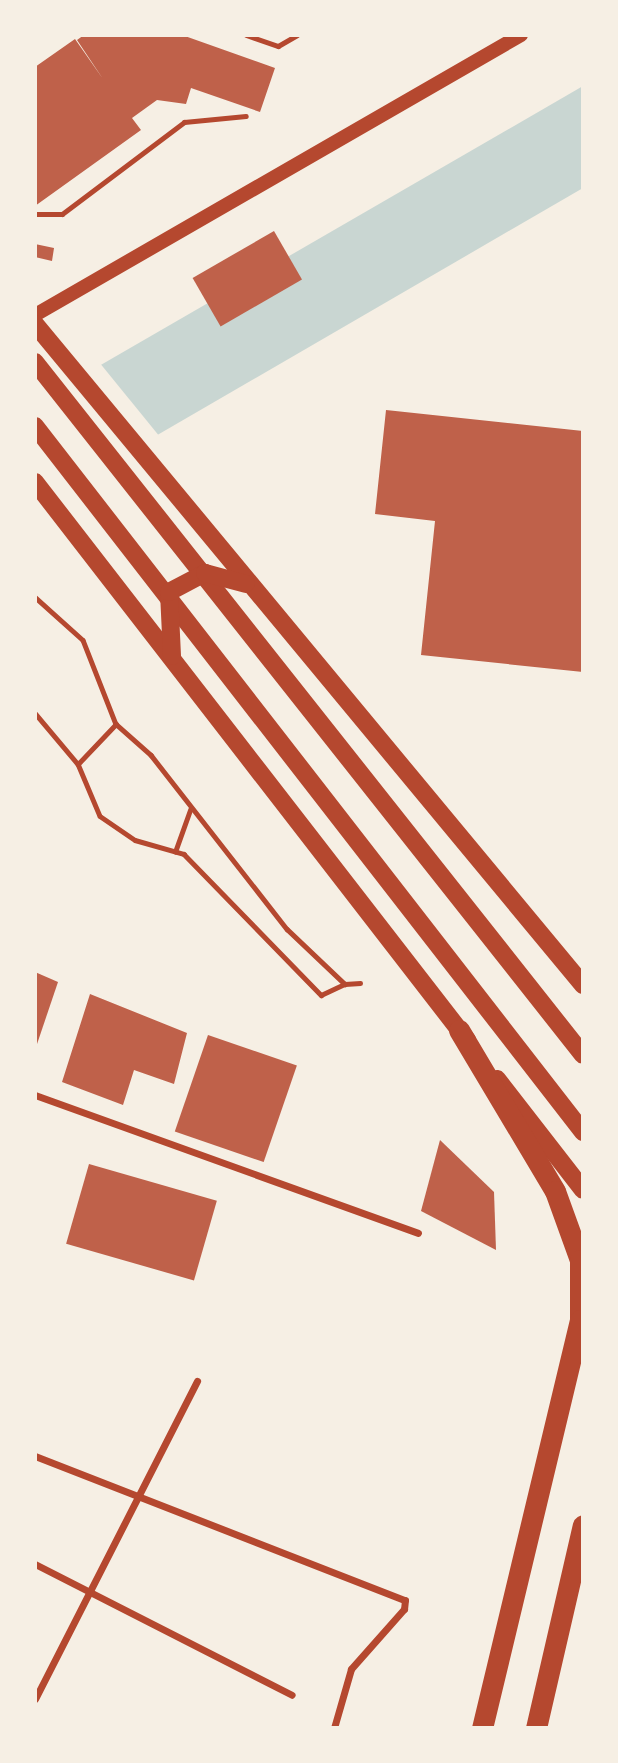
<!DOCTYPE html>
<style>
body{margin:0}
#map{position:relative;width:618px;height:1763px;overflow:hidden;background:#f6efe4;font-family:"Nunito Sans",sans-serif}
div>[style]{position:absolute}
.water>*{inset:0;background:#c9d6d2}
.pier>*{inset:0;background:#f6efe4}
.building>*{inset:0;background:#bf614a;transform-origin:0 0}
.path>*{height:4.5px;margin:-2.25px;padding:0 2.25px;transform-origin:2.25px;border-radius:2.25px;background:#b5482f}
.service>*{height:5px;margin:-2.5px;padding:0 2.5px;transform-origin:2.5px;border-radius:2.5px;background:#b5482f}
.minor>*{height:7px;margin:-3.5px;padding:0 3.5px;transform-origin:3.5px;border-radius:3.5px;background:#b5482f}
.secondary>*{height:14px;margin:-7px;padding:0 7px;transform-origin:7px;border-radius:7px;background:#b5482f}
.primary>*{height:18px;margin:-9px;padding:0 9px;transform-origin:9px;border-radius:9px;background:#b5482f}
.motorway>*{height:21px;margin:-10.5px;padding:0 10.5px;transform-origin:10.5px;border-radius:10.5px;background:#b5482f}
span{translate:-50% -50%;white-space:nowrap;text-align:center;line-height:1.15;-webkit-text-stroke:5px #f6efe4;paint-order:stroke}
.frame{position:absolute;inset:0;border:37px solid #f6efe4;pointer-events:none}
</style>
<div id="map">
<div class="water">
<i style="clip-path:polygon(583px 86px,583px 188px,35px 506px,35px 403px)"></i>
</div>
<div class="pier">
<i style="clip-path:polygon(99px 362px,160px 437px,35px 509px,35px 399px)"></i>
</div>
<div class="building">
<i style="clip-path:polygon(84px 35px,182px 35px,275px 68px,260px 112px,191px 88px,186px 104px,157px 100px,132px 118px,141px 130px,35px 206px,35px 67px,75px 39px,103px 79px,77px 40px)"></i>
<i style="left:274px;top:231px;width:56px;height:94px;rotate:60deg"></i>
<i style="clip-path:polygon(35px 244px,54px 248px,52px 261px,35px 257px)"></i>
<i style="clip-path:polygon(386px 410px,583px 431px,583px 672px,421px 655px,435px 521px,375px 514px)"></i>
<i style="clip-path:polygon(35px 972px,58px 982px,35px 1050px)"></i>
<i style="clip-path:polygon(90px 994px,187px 1033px,174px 1084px,134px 1070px,123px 1105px,62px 1082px)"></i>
<i style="left:208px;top:1035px;width:94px;height:102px;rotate:19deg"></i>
<i style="clip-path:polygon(440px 1140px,494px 1192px,496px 1250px,421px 1211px)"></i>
<i style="left:89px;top:1164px;width:133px;height:83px;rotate:16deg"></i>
</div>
<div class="path">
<i style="left:35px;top:597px;width:64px;rotate:41.9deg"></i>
<i style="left:83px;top:640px;width:90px;rotate:68.6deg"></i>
<i style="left:116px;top:724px;width:47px;rotate:41.5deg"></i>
<i style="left:151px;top:755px;width:221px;rotate:52deg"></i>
<i style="left:287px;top:929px;width:80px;rotate:43.5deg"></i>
<i style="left:345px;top:984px;width:15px;rotate:-4deg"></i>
<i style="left:35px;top:713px;width:67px;rotate:49.9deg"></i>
<i style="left:78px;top:764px;width:56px;rotate:67.1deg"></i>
<i style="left:100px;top:816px;width:42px;rotate:34.4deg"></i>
<i style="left:135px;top:840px;width:51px;rotate:15.9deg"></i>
<i style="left:184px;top:854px;width:197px;rotate:45.8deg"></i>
<i style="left:321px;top:995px;width:26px;rotate:-25deg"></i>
<i style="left:78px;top:764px;width:55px;rotate:-46.5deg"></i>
<i style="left:175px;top:852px;width:45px;rotate:-70.3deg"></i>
</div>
<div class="service">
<i style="left:246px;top:35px;width:34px;rotate:19deg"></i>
<i style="left:278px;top:46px;width:22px;rotate:-30deg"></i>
<i style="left:35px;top:214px;width:27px"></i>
<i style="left:62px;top:214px;width:153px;rotate:-37deg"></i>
<i style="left:184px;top:122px;width:62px;rotate:-5.5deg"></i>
</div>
<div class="minor">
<i style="left:35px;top:1095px;width:407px;rotate:19.8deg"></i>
<i style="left:35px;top:1456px;width:397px;rotate:21.3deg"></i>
<i style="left:405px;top:1600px;width:9px;rotate:96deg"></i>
<i style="left:404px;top:1609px;width:80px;rotate:131.5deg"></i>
<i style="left:351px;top:1669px;width:61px;rotate:106.1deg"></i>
<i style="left:35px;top:1564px;width:288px;rotate:27deg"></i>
<i style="left:35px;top:1699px;width:357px;rotate:-63deg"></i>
</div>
<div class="secondary">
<i style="left:35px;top:315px;width:561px;rotate:-29.95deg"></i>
</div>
<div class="primary">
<i style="left:35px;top:324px;width:859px;rotate:50.34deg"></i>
<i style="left:35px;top:362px;width:883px;rotate:51.66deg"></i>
<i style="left:35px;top:426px;width:894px;rotate:52.18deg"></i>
<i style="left:35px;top:482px;width:706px;rotate:52.25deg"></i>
<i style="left:172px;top:656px;width:64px;rotate:-92.7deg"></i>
<i style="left:169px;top:592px;width:41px;rotate:-27.8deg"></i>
<i style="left:205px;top:573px;width:42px;rotate:15deg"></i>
<i style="left:497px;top:1079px;width:140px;rotate:52.2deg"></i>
</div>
<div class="motorway">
<i style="left:459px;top:1030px;width:187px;rotate:59.2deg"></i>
<i style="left:555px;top:1191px;width:73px;rotate:70.1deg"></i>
<i style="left:580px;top:1260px;width:60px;rotate:90deg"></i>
<i style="left:580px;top:1320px;width:420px;rotate:103.5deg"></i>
<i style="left:536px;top:1728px;width:208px;rotate:-77deg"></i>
</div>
<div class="frame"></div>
</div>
